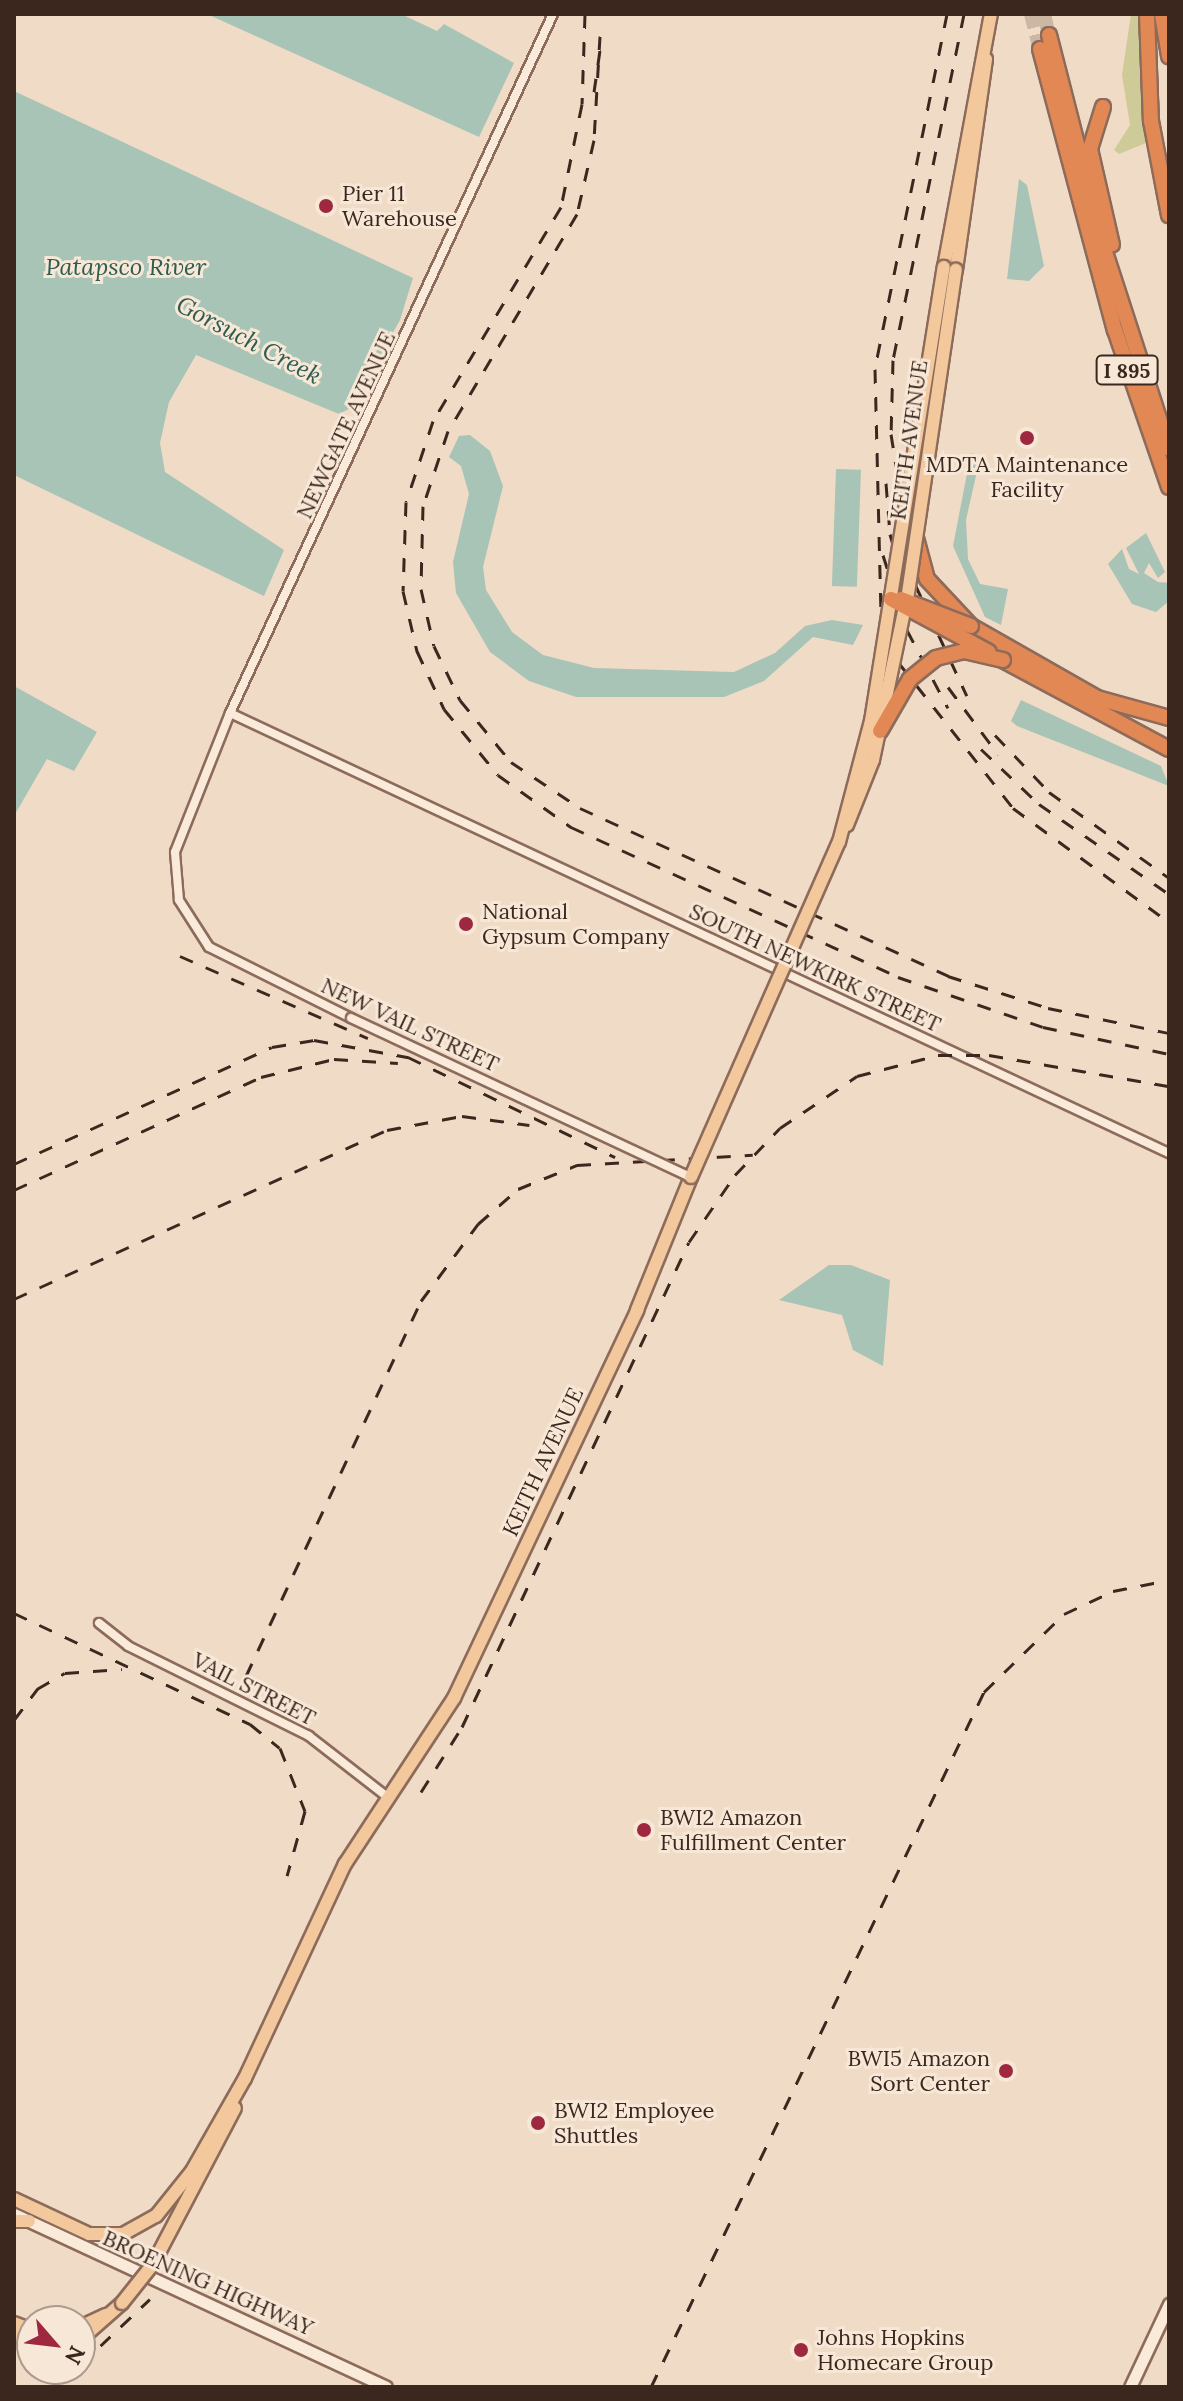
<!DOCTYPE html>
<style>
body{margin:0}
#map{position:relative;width:1183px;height:2401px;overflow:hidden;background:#f0dbc6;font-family:Lora,serif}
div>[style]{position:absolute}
.green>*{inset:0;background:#cfcb99}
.water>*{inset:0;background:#a7c4b6;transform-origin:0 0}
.highway-tunnel>*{height:14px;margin-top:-7px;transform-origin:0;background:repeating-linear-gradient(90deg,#ccb7a5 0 14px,transparent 0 21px)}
.roads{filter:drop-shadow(2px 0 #8d6b5b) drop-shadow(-2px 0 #8d6b5b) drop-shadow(0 2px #8d6b5b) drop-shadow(0 -2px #8d6b5b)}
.street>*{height:8px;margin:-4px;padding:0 4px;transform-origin:4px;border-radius:4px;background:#faeada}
.secondary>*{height:11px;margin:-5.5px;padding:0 5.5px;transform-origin:5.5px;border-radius:5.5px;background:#faeada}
.primary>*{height:12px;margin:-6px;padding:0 6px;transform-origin:6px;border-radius:6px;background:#f4c89d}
.highway>*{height:14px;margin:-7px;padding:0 7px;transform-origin:7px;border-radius:7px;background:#e28854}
.rail>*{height:3px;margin-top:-1.5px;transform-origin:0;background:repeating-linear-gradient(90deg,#3c271f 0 14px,transparent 0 28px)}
.bridges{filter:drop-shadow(2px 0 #8d6b5b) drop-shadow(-2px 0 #8d6b5b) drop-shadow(0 2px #8d6b5b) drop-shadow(0 -2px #8d6b5b)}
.street-bridge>*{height:8px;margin:-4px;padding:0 4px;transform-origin:4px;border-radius:4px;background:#faeada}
.primary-bridge>*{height:12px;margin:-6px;padding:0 6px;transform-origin:6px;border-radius:6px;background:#f4c89d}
.highway-bridge>*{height:14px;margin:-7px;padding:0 7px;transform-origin:7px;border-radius:7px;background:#e28854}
.dots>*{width:22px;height:22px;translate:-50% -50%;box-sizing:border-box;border:4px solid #f7e7d6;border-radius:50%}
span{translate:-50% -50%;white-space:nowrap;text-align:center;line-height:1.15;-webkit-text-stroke:6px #f7e7d6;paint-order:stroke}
.shield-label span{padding:2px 6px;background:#f7e7d6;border:2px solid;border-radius:6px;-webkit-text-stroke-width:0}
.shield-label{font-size:20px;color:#3c271f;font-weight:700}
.poi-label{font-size:22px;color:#3c271f}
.left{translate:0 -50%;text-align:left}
.right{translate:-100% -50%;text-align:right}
.street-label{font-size:22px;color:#3c271f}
.water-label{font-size:24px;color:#2e5c50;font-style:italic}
.frame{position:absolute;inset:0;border:16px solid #3c271f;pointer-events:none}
.north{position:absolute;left:16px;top:2305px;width:80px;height:80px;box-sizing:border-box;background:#f7e7d6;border:2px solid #ac9a8d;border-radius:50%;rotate:118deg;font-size:22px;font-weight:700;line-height:32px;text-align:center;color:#3c271f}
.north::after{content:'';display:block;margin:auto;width:28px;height:36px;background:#9e2840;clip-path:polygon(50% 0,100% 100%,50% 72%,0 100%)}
</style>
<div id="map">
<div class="green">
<i style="clip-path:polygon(1131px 14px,1140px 14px,1146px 143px,1119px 154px,1114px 150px,1130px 125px,1122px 75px)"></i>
</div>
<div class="water">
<i style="clip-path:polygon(207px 14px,401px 14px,437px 31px,444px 24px,514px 63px,479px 137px)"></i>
<i style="clip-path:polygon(14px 91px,413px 278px,400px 320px,351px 408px,339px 414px,196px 355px,169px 402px,160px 443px,165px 472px,284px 550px,264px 596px,14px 475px)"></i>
<i style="clip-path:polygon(1019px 179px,1027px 185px,1044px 266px,1029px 281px,1007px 279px)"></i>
<i style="clip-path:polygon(470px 435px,490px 451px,503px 486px,483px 567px,486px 590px,512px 632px,543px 655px,594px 668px,734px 672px,775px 653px,805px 626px,832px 620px,863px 625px,853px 645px,813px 637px,764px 681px,724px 697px,576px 697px,529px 681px,490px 652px,456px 593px,453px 562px,469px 494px,461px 466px,449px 457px,459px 436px)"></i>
<i style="clip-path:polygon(971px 453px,980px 458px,966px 520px,968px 559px,980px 584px,1008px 589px,1001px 625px,985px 617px,953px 546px)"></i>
<i style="left:836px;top:469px;width:25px;height:117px;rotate:2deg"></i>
<i style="clip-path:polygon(1146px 533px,1165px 572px,1158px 578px,1149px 563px,1144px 573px,1158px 582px,1169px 583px,1169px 601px,1156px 612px,1132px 604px,1108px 564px,1122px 549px,1129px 569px,1139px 574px,1126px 548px)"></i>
<i style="clip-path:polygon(14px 686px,97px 732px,74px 771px,47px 759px,14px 816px)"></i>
<i style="clip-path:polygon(1021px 700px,1161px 766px,1169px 786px,1017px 726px,1011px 721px)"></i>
<i style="clip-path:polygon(829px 1265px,851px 1265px,890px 1280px,883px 1366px,853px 1350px,842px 1315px,779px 1300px)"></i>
</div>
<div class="highway-tunnel">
<i style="left:1031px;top:14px;width:36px;rotate:76deg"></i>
<i style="left:1044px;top:14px;width:22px;rotate:77deg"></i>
</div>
<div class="roads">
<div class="street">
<i style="left:230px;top:713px;width:1037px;rotate:25.11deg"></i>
<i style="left:351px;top:1018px;width:159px;rotate:-153.4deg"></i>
<i style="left:209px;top:947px;width:56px;rotate:-122.6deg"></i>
<i style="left:179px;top:900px;width:48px;rotate:-94.8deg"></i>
<i style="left:175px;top:852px;width:149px;rotate:-68.4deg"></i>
<i style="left:230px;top:713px;width:770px;rotate:-65.2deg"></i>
<i style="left:99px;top:1623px;width:37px;rotate:38deg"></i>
<i style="left:128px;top:1646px;width:202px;rotate:26.4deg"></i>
<i style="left:309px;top:1736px;width:98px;rotate:37.9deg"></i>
</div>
<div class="secondary">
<i style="left:14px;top:2214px;width:410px;rotate:24.9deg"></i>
<i style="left:1130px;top:2387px;width:92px;rotate:-64.8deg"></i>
</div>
<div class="primary">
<i style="left:944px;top:267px;width:257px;rotate:-79.5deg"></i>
<i style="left:956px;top:270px;width:213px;rotate:-81.9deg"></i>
<i style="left:14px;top:2199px;width:83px;rotate:25deg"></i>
<i style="left:89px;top:2234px;width:34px"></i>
<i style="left:123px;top:2234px;width:38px;rotate:-29deg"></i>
<i style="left:156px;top:2216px;width:58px;rotate:-51.3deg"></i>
<i style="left:192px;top:2171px;width:107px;rotate:-60.3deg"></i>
<i style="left:245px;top:2078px;width:236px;rotate:-65deg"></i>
<i style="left:345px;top:1864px;width:199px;rotate:-56.7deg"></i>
<i style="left:454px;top:1698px;width:429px;rotate:-64.7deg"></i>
<i style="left:637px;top:1310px;width:144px;rotate:-67.9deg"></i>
<i style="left:14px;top:2221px;width:15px"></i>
<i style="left:153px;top:2264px;width:176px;rotate:-62.3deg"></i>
<i style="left:14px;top:2323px;width:19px;rotate:21deg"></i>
<i style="left:80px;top:2327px;width:29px;rotate:-25deg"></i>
<i style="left:14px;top:2335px;width:19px;rotate:21deg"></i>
<i style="left:80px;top:2340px;width:56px;rotate:-41.4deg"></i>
</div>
<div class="highway">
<i style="left:1147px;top:14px;width:107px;rotate:87.9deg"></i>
<i style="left:1151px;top:121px;width:96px;rotate:79.2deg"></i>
<i style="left:1162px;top:14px;width:43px;rotate:80.5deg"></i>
<i style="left:1049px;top:35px;width:218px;rotate:75.6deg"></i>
<i style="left:1103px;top:246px;width:213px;rotate:72deg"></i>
<i style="left:1040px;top:49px;width:291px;rotate:75.1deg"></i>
<i style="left:1115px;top:330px;width:166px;rotate:71deg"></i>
<i style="left:1103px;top:107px;width:44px;rotate:107.2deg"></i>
<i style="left:1090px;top:149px;width:98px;rotate:77.1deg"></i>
<i style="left:916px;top:538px;width:42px;rotate:75deg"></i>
<i style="left:927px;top:579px;width:64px;rotate:46.9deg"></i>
<i style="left:971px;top:626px;width:145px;rotate:29.7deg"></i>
<i style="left:1097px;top:698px;width:75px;rotate:15.5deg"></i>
<i style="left:1003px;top:660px;width:188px;rotate:28.2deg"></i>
</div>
</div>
<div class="rail">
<i style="left:585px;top:14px;width:90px;rotate:91.9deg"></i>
<i style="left:582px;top:104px;width:105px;rotate:101.5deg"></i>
<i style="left:561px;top:207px;width:249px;rotate:120.9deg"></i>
<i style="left:433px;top:421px;width:85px;rotate:108.4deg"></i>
<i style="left:406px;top:502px;width:89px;rotate:91.9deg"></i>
<i style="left:403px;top:591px;width:62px;rotate:76.9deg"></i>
<i style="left:417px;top:651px;width:64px;rotate:65deg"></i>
<i style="left:444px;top:709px;width:85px;rotate:50.7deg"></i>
<i style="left:498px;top:775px;width:90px;rotate:35.5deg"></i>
<i style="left:571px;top:827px;width:360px;rotate:24.6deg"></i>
<i style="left:898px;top:977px;width:153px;rotate:19deg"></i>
<i style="left:1043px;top:1027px;width:129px;rotate:12.1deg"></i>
<i style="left:947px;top:14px;width:362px;rotate:101.5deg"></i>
<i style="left:875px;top:369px;width:249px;rotate:88.6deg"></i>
<i style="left:881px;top:618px;width:48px;rotate:68.2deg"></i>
<i style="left:899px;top:663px;width:184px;rotate:51.8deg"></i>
<i style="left:1013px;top:808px;width:193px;rotate:36.2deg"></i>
<i style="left:964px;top:14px;width:353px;rotate:101.6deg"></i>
<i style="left:893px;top:360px;width:74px;rotate:91.5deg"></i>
<i style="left:891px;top:434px;width:152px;rotate:80.9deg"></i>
<i style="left:915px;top:584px;width:123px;rotate:65.1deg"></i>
<i style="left:600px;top:36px;width:104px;rotate:93.3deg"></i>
<i style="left:594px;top:140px;width:76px;rotate:102.9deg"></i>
<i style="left:577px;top:214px;width:252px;rotate:120.7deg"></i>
<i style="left:448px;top:431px;width:79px;rotate:108.4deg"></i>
<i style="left:423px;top:506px;width:83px;rotate:91.4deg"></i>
<i style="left:421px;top:589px;width:58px;rotate:77.2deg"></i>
<i style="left:434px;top:646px;width:60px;rotate:64.3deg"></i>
<i style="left:460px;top:700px;width:80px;rotate:50.6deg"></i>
<i style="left:511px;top:762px;width:83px;rotate:33.7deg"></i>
<i style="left:580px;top:808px;width:405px;rotate:24.5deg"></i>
<i style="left:948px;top:976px;width:105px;rotate:17.7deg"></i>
<i style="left:1048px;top:1008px;width:124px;rotate:11.7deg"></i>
<i style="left:594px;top:92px;width:42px;rotate:-81.9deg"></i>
<i style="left:886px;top:483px;width:51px;rotate:85.5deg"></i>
<i style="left:890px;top:534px;width:84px;rotate:74.1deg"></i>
<i style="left:883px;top:555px;width:79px;rotate:72.3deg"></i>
<i style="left:907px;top:630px;width:88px;rotate:62.3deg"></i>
<i style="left:948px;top:687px;width:84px;rotate:53.3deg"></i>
<i style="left:995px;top:735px;width:79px;rotate:46.5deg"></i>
<i style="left:1049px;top:792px;width:148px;rotate:35.6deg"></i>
<i style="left:981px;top:749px;width:80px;rotate:43.5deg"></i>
<i style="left:1039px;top:804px;width:158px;rotate:34.7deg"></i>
<i style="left:180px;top:956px;width:205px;rotate:23.6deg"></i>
<i style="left:14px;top:1164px;width:283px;rotate:-24.4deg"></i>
<i style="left:272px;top:1047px;width:43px;rotate:-9.5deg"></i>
<i style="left:314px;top:1040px;width:96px;rotate:10.3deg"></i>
<i style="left:408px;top:1057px;width:230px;rotate:25.8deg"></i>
<i style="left:14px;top:1190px;width:272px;rotate:-24.6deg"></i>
<i style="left:261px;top:1077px;width:75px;rotate:-13.9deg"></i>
<i style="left:334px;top:1059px;width:64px;rotate:3.6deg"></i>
<i style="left:14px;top:1299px;width:409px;rotate:-24.4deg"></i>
<i style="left:387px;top:1130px;width:76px;rotate:-10.6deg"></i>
<i style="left:462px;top:1116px;width:68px;rotate:7.7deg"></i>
<i style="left:14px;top:1613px;width:261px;rotate:25.2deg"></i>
<i style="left:250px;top:1724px;width:38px;rotate:39deg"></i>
<i style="left:280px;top:1748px;width:68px;rotate:68.4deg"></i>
<i style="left:305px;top:1811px;width:67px;rotate:105.5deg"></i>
<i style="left:246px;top:1676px;width:414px;rotate:-65deg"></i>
<i style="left:421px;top:1301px;width:96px;rotate:-53.5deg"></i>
<i style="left:478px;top:1224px;width:53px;rotate:-41.2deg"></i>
<i style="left:518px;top:1189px;width:64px;rotate:-22.1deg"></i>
<i style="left:577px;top:1165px;width:176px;rotate:-3.3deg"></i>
<i style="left:14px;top:1720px;width:39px;rotate:-53deg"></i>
<i style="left:37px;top:1689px;width:32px;rotate:-30deg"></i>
<i style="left:65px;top:1673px;width:57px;rotate:-4deg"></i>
<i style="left:421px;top:1792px;width:77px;rotate:-57.8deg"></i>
<i style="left:462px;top:1727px;width:535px;rotate:-64.92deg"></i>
<i style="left:689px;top:1242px;width:81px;rotate:-55.5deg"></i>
<i style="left:735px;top:1175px;width:65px;rotate:-46.2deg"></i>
<i style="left:780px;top:1128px;width:93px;rotate:-34deg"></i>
<i style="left:857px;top:1076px;width:84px;rotate:-14.5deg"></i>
<i style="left:938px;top:1055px;width:51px"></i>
<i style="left:989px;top:1055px;width:183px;rotate:9.8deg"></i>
<i style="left:80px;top:2365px;width:96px;rotate:-43.3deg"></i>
<i style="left:52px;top:2387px;width:29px;rotate:-38deg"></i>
<i style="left:651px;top:2387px;width:771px;rotate:-64.4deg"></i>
<i style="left:984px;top:1692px;width:112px;rotate:-44.3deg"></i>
<i style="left:1064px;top:1614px;width:54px;rotate:-25.1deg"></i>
<i style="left:1113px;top:1591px;width:57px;rotate:-11.1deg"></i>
</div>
<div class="bridges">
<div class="street-bridge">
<i style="left:351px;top:1018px;width:375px;rotate:25.1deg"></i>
</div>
<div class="primary-bridge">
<i style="left:907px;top:600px;width:334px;rotate:-81.6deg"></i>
<i style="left:847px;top:825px;width:70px;rotate:-68.2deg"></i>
<i style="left:873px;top:760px;width:156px;rotate:-78.2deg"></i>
<i style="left:691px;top:1177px;width:366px;rotate:-66.2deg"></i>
<i style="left:839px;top:842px;width:125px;rotate:-75.2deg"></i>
<i style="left:871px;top:721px;width:460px;rotate:-80.9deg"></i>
<i style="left:122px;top:2303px;width:50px;rotate:-51.5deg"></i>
</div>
<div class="highway-bridge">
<i style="left:891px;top:599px;width:111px;rotate:28.4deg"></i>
<i style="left:901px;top:599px;width:75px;rotate:21.1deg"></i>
<i style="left:880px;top:731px;width:60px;rotate:-60deg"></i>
<i style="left:910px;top:679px;width:33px;rotate:-39deg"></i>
<i style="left:936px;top:658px;width:29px;rotate:-14deg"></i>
<i style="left:964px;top:651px;width:40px;rotate:13deg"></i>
</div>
</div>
<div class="dots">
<i style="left:326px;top:206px;background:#9e2840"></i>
<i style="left:1027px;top:438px;background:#9e2840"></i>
<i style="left:466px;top:924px;background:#9e2840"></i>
<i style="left:644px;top:1830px;background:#9e2840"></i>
<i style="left:1006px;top:2071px;background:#9e2840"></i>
<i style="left:538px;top:2123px;background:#9e2840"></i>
<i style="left:801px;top:2350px;background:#9e2840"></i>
</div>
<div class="shield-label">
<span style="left:1127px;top:370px">I 895</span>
</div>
<div class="poi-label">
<span class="left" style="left:342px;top:206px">Pier 11<br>Warehouse</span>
<span style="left:1027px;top:477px">MDTA Maintenance<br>Facility</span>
<span class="left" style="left:482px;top:924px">National<br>Gypsum Company</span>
<span class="left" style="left:660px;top:1830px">BWI2 Amazon<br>Fulfillment Center</span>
<span class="right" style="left:990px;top:2071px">BWI5 Amazon<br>Sort Center</span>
<span class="left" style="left:554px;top:2123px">BWI2 Employee<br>Shuttles</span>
<span class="left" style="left:817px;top:2350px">Johns Hopkins<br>Homecare Group</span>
</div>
<div class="street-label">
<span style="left:346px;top:425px;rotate:-65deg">NEWGATE AVENUE</span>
<span style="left:909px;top:440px;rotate:-82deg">KEITH AVENUE</span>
<span style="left:815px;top:968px;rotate:25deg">SOUTH NEWKIRK STREET</span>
<span style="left:410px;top:1025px;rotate:25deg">NEW VAIL STREET</span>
<span style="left:543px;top:1462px;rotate:-65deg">KEITH AVENUE</span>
<span style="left:254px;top:1689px;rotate:27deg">VAIL STREET</span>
<span style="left:208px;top:2283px;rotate:24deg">BROENING HIGHWAY</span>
</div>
<div class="water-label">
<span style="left:126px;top:267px">Patapsco River</span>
<span style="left:249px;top:340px;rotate:28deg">Gorsuch Creek</span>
</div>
<div class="frame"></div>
<div class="north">N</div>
</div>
